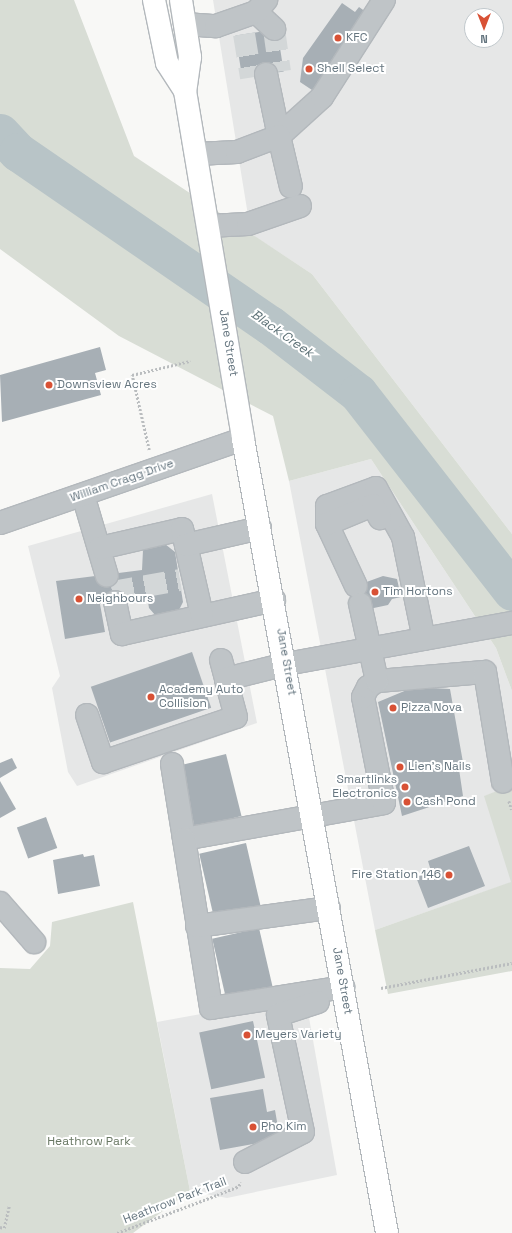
<!DOCTYPE html>
<style>
body{margin:0}
#map{position:relative;width:512px;height:1233px;overflow:hidden;background:#f8f8f6;font-family:"Space Grotesk",sans-serif}
div>[style]{position:absolute}
.built>*{inset:0;background:#e6e7e7}
.green>*{inset:0;background:#d8ddd5}
.river>*{height:39px;margin:-19.5px;padding:0 19.5px;transform-origin:19.5px;border-radius:19.5px;background:#b8c4c7}
.building>*{inset:0;background:#a7afb5;transform-origin:0 0}
.minor-tunnel>*{height:22px;margin-top:-11px;transform-origin:0;background:repeating-linear-gradient(90deg,#d3d7d8 0 22px,transparent 0 33px)}
.path>*{height:2.5px;margin-top:-1.25px;transform-origin:0;background:repeating-linear-gradient(90deg,#babdbf 0 2px,transparent 0 4px)}
.roads{filter:drop-shadow(1px 0 #b3b8bc) drop-shadow(-1px 0 #b3b8bc) drop-shadow(0 1px #b3b8bc) drop-shadow(0 -1px #b3b8bc)}
.minor>*{height:22px;margin:-11px;padding:0 11px;transform-origin:11px;border-radius:11px;background:#bfc4c7}
.major>*{height:22px;margin:-11px;padding:0 11px;transform-origin:11px;border-radius:11px;background:#fff}
.dots>*{width:11px;height:11px;translate:-50% -50%;box-sizing:border-box;border:2px solid #fff;border-radius:50%}
span{translate:-50% -50%;white-space:nowrap;text-align:center;line-height:1.15;-webkit-text-stroke:4px #fff;paint-order:stroke}
.poi-label{font-size:12px;color:#65757f}
.left{translate:0 -50%;text-align:left}
.right{translate:-100% -50%;text-align:right}
.street-label{font-size:12px;color:#65757f}
.park-label{font-size:12px;color:#687763}
.water-label{font-size:13px;color:#607479;font-style:italic}
.north{position:absolute;left:464px;top:8px;width:40px;height:40px;box-sizing:border-box;background:#fff;border:1px solid #c1c8cc;border-radius:50%;rotate:180deg;font-size:11px;font-weight:700;line-height:16px;text-align:center;color:#65757f}
.north::after{content:'';display:block;margin:auto;width:14px;height:18px;background:#d85135;clip-path:polygon(50% 0,100% 100%,50% 72%,0 100%)}
</style>
<div id="map">
<div class="built">
<i style="clip-path:polygon(evenodd,213px 0,512px 0,512px 534px,312px 274px,251px 234px,213px 0,472px 16px,496px 16px,496px 40px,472px 40px,472px 16px)"></i>
<i style="clip-path:polygon(371px 459px,496px 648px,512px 691px,512px 785px,485px 796px,512px 882px,375px 930px,289px 481px)"></i>
<i style="clip-path:polygon(212px 494px,257px 723px,77px 786px,68px 772px,52px 688px,60px 676px,28px 546px)"></i>
<i style="clip-path:polygon(305px 995px,337px 1175px,227px 1198px,190px 1191px,157px 1022px)"></i>
</div>
<div class="green">
<i style="clip-path:polygon(0 0,74px 0,134px 156px,312px 274px,512px 534px,512px 691px,496px 648px,371px 459px,289px 481px,273px 416px,119px 336px,0 249px)"></i>
<i style="clip-path:polygon(512px 785px,512px 971px,388px 994px,375px 930px,511px 882px,484px 796px)"></i>
<i style="clip-path:polygon(133px 902px,190px 1191px,133px 1233px,0 1233px,0 968px,30px 969px,50px 946px,52px 922px)"></i>
</div>
<div class="river">
<i style="left:0;top:133px;width:26px;rotate:47deg"></i>
<i style="left:18px;top:152px;width:306px;rotate:34.5deg"></i>
<i style="left:270px;top:325px;width:111px;rotate:37.7deg"></i>
<i style="left:358px;top:393px;width:251px;rotate:52.1deg"></i>
</div>
<div class="building">
<i style="clip-path:polygon(342px 3px,355px 12px,359px 7px,373px 17px,318px 94px,300px 82px,303px 58px)"></i>
<i style="left:277px;top:29px;width:43px;height:42px;rotate:81deg"></i>
<i style="clip-path:polygon(100px 347px,106px 370px,95px 373px,101px 395px,2px 422px,0 375px)"></i>
<i style="clip-path:polygon(165px 544px,175px 552px,183px 602px,179px 610px,155px 615px,149px 608px,147px 596px,100px 604px,105px 632px,65px 639px,56px 581px,142px 570px,143px 550px)"></i>
<i style="clip-path:polygon(383px 576px,397px 579px,401px 597px,392px 599px,388px 605px,369px 609px,354px 605px,350px 588px)"></i>
<i style="left:192px;top:652px;width:59px;height:107px;rotate:71deg"></i>
<i style="clip-path:polygon(414px 687px,450px 689px,464px 768px,459px 769px,463px 796px,402px 816px,378px 702px)"></i>
<i style="left:226px;top:754px;width:64px;height:48px;rotate:76deg"></i>
<i style="clip-path:polygon(12px 758px,17px 768px,0 778px,0 763px)"></i>
<i style="clip-path:polygon(0 781px,16px 809px,0 818px)"></i>
<i style="left:46px;top:817px;width:33px;height:31px;rotate:70deg"></i>
<i style="left:246px;top:843px;width:64px;height:48px;rotate:77deg"></i>
<i style="clip-path:polygon(469px 846px,485px 886px,428px 908px,416px 877px,431px 871px,428px 861px)"></i>
<i style="clip-path:polygon(83px 854px,84px 857px,94px 855px,100px 886px,58px 894px,53px 860px)"></i>
<i style="left:259px;top:928px;width:65px;height:48px;rotate:77deg"></i>
<i style="left:253px;top:1021px;width:58px;height:55px;rotate:78deg"></i>
<i style="clip-path:polygon(263px 1089px,267px 1112px,275px 1110px,280px 1139px,220px 1150px,210px 1098px)"></i>
</div>
<div class="minor-tunnel">
<i style="left:274px;top:29px;width:43px;rotate:82.1deg"></i>
<i style="left:244px;top:34px;width:44px;rotate:80.8deg"></i>
<i style="left:112px;top:592px;width:69px;rotate:-10deg"></i>
</div>
<div class="path">
<i style="left:149px;top:450px;width:77px;rotate:-102.8deg"></i>
<i style="left:132px;top:375px;width:60px;rotate:-13.6deg"></i>
<i style="left:509px;top:801px;width:9px;rotate:72deg"></i>
<i style="left:381px;top:988px;width:133px;rotate:-10.8deg"></i>
<i style="left:0;top:1227px;width:4px;rotate:14deg"></i>
<i style="left:4px;top:1228px;width:23px;rotate:-77deg"></i>
<i style="left:117px;top:1233px;width:107px;rotate:-20.8deg"></i>
<i style="left:217px;top:1195px;width:24px;rotate:-22deg"></i>
<i style="left:239px;top:1186px;width:4px;rotate:-76deg"></i>
</div>
<div class="roads">
<div class="minor">
<i style="left:256px;top:12px;width:25px;rotate:43deg"></i>
<i style="left:185px;top:24px;width:31px;rotate:4deg"></i>
<i style="left:216px;top:26px;width:42px;rotate:-19.3deg"></i>
<i style="left:256px;top:12px;width:16px;rotate:-50deg"></i>
<i style="left:266px;top:74px;width:63px;rotate:78.2deg"></i>
<i style="left:279px;top:136px;width:58px;rotate:-42.2deg"></i>
<i style="left:322px;top:97px;width:115px;rotate:-57.4deg"></i>
<i style="left:196px;top:154px;width:41px;rotate:-2.8deg"></i>
<i style="left:237px;top:152px;width:45px;rotate:-20.9deg"></i>
<i style="left:279px;top:136px;width:52px;rotate:76.8deg"></i>
<i style="left:208px;top:226px;width:40px;rotate:-2.9deg"></i>
<i style="left:248px;top:224px;width:55px;rotate:-19.1deg"></i>
<i style="left:83px;top:495px;width:84px;rotate:73.5deg"></i>
<i style="left:0;top:523px;width:257px;rotate:-19.1deg"></i>
<i style="left:327px;top:524px;width:18px;rotate:-90deg"></i>
<i style="left:327px;top:506px;width:52px;rotate:-20.2deg"></i>
<i style="left:376px;top:488px;width:56px;rotate:61.1deg"></i>
<i style="left:403px;top:537px;width:104px;rotate:78.4deg"></i>
<i style="left:100px;top:548px;width:84px;rotate:-13deg"></i>
<i style="left:182px;top:529px;width:16px;rotate:76deg"></i>
<i style="left:356px;top:586px;width:68px;rotate:-115.1deg"></i>
<i style="left:327px;top:524px;width:50px;rotate:-22.4deg"></i>
<i style="left:373px;top:505px;width:15px;rotate:62deg"></i>
<i style="left:115px;top:602px;width:33px;rotate:78deg"></i>
<i style="left:122px;top:634px;width:156px;rotate:-12.6deg"></i>
<i style="left:202px;top:615px;width:72px;rotate:-102.9deg"></i>
<i style="left:186px;top:545px;width:76px;rotate:-12.9deg"></i>
<i style="left:221px;top:660px;width:20px;rotate:75deg"></i>
<i style="left:377px;top:681px;width:108px;rotate:-4.8deg"></i>
<i style="left:485px;top:672px;width:111px;rotate:80.7deg"></i>
<i style="left:87px;top:715px;width:50px;rotate:71.2deg"></i>
<i style="left:103px;top:762px;width:140px;rotate:-18.7deg"></i>
<i style="left:236px;top:717px;width:39px;rotate:-105deg"></i>
<i style="left:226px;top:679px;width:62px;rotate:-14deg"></i>
<i style="left:286px;top:664px;width:230px;rotate:-10.3deg"></i>
<i style="left:172px;top:764px;width:76px;rotate:80.9deg"></i>
<i style="left:184px;top:839px;width:203px;rotate:-10.2deg"></i>
<i style="left:384px;top:803px;width:108px;rotate:-101.2deg"></i>
<i style="left:363px;top:697px;width:11px;rotate:-63deg"></i>
<i style="left:368px;top:687px;width:11px;rotate:-34deg"></i>
<i style="left:377px;top:681px;width:79px;rotate:-102.4deg"></i>
<i style="left:184px;top:839px;width:171px;rotate:80.9deg"></i>
<i style="left:211px;top:1008px;width:134px;rotate:-9deg"></i>
<i style="left:0;top:903px;width:52px;rotate:48.9deg"></i>
<i style="left:197px;top:926px;width:133px;rotate:-7.8deg"></i>
<i style="left:245px;top:1162px;width:65px;rotate:-27.3deg"></i>
<i style="left:303px;top:1132px;width:120px;rotate:-102.1deg"></i>
<i style="left:278px;top:1015px;width:42px;rotate:-18deg"></i>
</div>
<div class="major">
<i style="left:154px;top:0;width:64px;rotate:78.3deg"></i>
<i style="left:167px;top:63px;width:33px;rotate:57deg"></i>
<i style="left:181px;top:0;width:58px;rotate:81deg"></i>
<i style="left:190px;top:57px;width:34px;rotate:98deg"></i>
<i style="left:185px;top:91px;width:353px;rotate:80.5deg"></i>
<i style="left:243px;top:439px;width:807px;rotate:79.72deg"></i>
</div>
</div>
<div class="dots">
<i style="left:338px;top:38px;background:#d85135"></i>
<i style="left:309px;top:69px;background:#d85135"></i>
<i style="left:49px;top:385px;background:#d85135"></i>
<i style="left:375px;top:592px;background:#d85135"></i>
<i style="left:79px;top:599px;background:#d85135"></i>
<i style="left:151px;top:697px;background:#d85135"></i>
<i style="left:393px;top:708px;background:#d85135"></i>
<i style="left:400px;top:767px;background:#d85135"></i>
<i style="left:405px;top:787px;background:#d85135"></i>
<i style="left:407px;top:802px;background:#d85135"></i>
<i style="left:449px;top:875px;background:#d85135"></i>
<i style="left:247px;top:1035px;background:#d85135"></i>
<i style="left:253px;top:1127px;background:#d85135"></i>
</div>
<div class="poi-label">
<span class="left" style="left:346px;top:38px">KFC</span>
<span class="left" style="left:317px;top:69px">Shell Select</span>
<span class="left" style="left:57px;top:385px">Downsview Acres</span>
<span class="left" style="left:383px;top:592px">Tim Hortons</span>
<span class="left" style="left:87px;top:599px">Neighbours</span>
<span class="left" style="left:159px;top:697px">Academy Auto<br>Collision</span>
<span class="left" style="left:401px;top:708px">Pizza Nova</span>
<span class="left" style="left:408px;top:767px">Lien's Nails</span>
<span class="right" style="left:397px;top:787px">Smartlinks<br>Electronics</span>
<span class="left" style="left:415px;top:802px">Cash Pond</span>
<span class="right" style="left:441px;top:875px">Fire Station 146</span>
<span class="left" style="left:255px;top:1035px">Meyers Variety</span>
<span class="left" style="left:261px;top:1127px">Pho Kim</span>
</div>
<div class="street-label">
<span style="left:228px;top:343px;rotate:81deg">Jane Street</span>
<span style="left:122px;top:481px;rotate:-19deg">William Cragg Drive</span>
<span style="left:286px;top:662px;rotate:80deg">Jane Street</span>
<span style="left:342px;top:981px;rotate:80deg">Jane Street</span>
<span style="left:175px;top:1201px;rotate:-21deg">Heathrow Park Trail</span>
</div>
<div class="park-label">
<span style="left:89px;top:1142px">Heathrow Park</span>
</div>
<div class="water-label">
<span style="left:282px;top:334px;rotate:35deg">Black Creek</span>
</div>
<div class="north">N</div>
</div>
